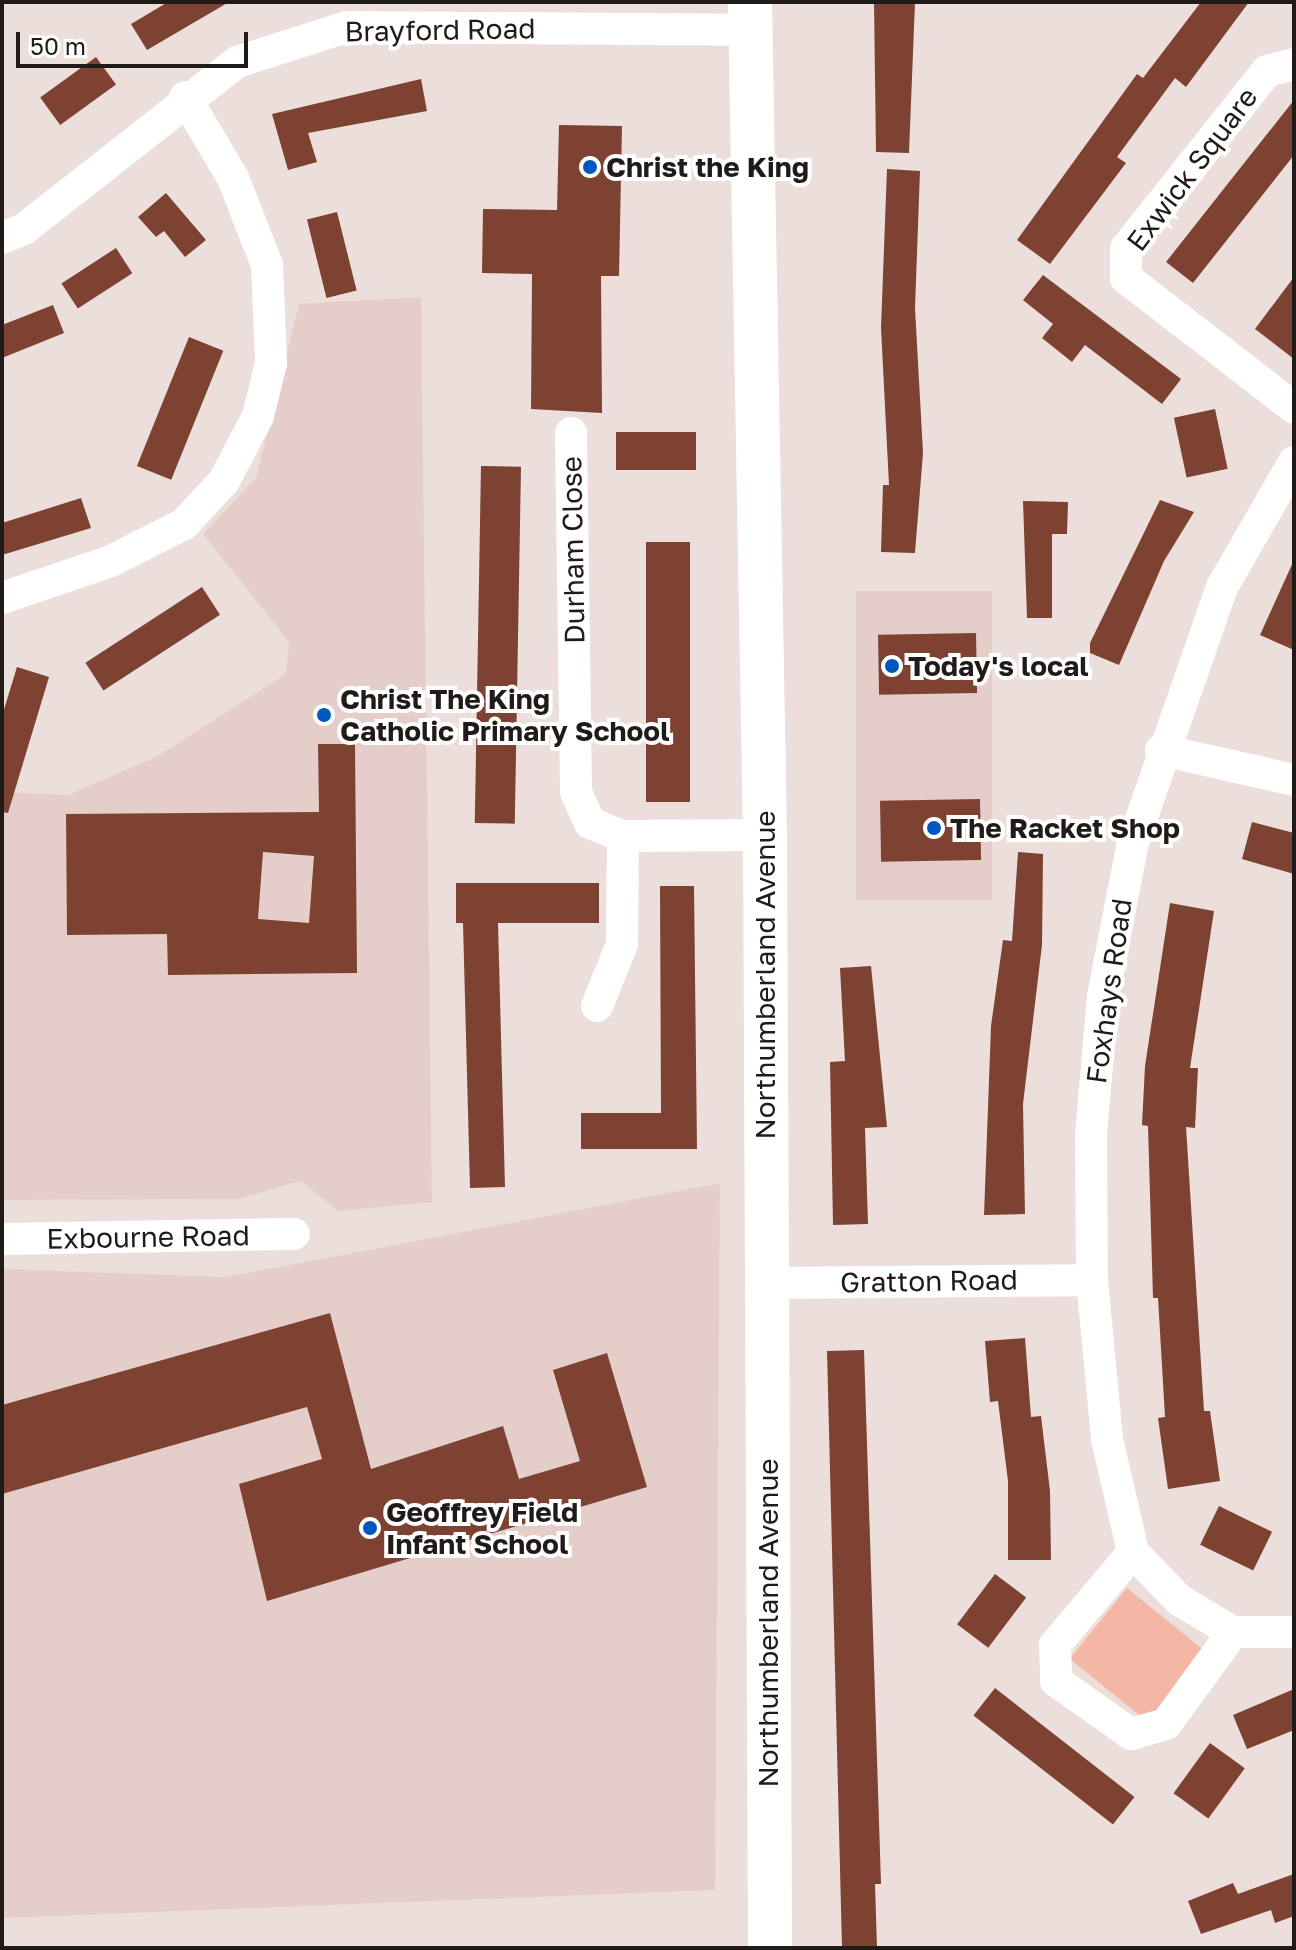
<!DOCTYPE html>
<style>
body{margin:0}
#map{position:relative;width:1296px;height:1950px;overflow:hidden;background:#ecdeda;font-family:"Golos Text",sans-serif}
div>[style]{position:absolute}
.built>*{inset:0;background:#e5cec9;transform-origin:0 0}
.green>*{inset:0;background:#f4b6a5;transform-origin:0 0}
.building>*{inset:0;background:#7e4232;transform-origin:0 0}
.street>*{height:32px;margin:-16px;padding:0 16px;transform-origin:16px;border-radius:16px;background:#fff}
.secondary>*{height:44px;margin:-22px;padding:0 22px;transform-origin:22px;border-radius:22px;background:#fff}
.dots>*{width:22px;height:22px;translate:-50% -50%;box-sizing:border-box;border:4px solid #fff;border-radius:50%}
span{translate:-50% -50%;white-space:nowrap;text-align:center;line-height:1.15;-webkit-text-stroke:8px #fff;paint-order:stroke}
.street-label{font-size:28px;color:#201b19}
.poi-label{font-size:28px;color:#201b19;font-weight:700}
.left{translate:0 -50%;text-align:left}
.frame{position:absolute;inset:0;border:4px solid #201b19;pointer-events:none}
.scale{position:absolute;left:16px;top:32px;width:232px;height:36px;box-sizing:border-box;border:4px solid #201b19;border-top:0;padding-left:10px;font-size:24px;line-height:28px;white-space:nowrap;color:#201b19;-webkit-text-stroke:6px #fff;paint-order:stroke}
</style>
<div id="map">
<div class="built">
<i style="clip-path:polygon(421px 297px,432px 1202px,338px 1211px,301px 1181px,238px 1199px,2px 1200px,2px 792px,68px 795px,158px 756px,286px 674px,289px 642px,203px 534px,256px 478px,299px 304px)"></i>
<i style="left:856px;top:591px;width:136px;height:309px"></i>
<i style="clip-path:polygon(720px 1183px,715px 1890px,2px 1918px,2px 1269px,226px 1277px)"></i>
</div>
<div class="green">
<i style="left:1127px;top:1588px;width:100px;height:91px;rotate:39deg"></i>
</div>
<div class="building">
<i style="clip-path:polygon(168px 2px,229px 2px,147px 50px,131px 24px)"></i>
<i style="clip-path:polygon(874px 2px,915px 2px,909px 153px,876px 152px)"></i>
<i style="clip-path:polygon(1201px 2px,1249px 2px,1186px 87px,1175px 78px,1117px 157px,1126px 163px,1050px 264px,1017px 240px,1137px 74px,1143px 78px)"></i>
<i style="left:96px;top:57px;width:34px;height:69px;rotate:54deg"></i>
<i style="clip-path:polygon(421px 79px,427px 111px,308px 133px,317px 162px,288px 170px,272px 114px)"></i>
<i style="clip-path:polygon(1294px 100px,1294px 155px,1193px 283px,1166px 262px)"></i>
<i style="clip-path:polygon(559px 125px,622px 126px,619px 276px,601px 276px,602px 413px,531px 409px,532px 274px,482px 273px,483px 209px,557px 210px)"></i>
<i style="clip-path:polygon(887px 169px,920px 171px,915px 308px,923px 453px,915px 553px,881px 552px,883px 485px,889px 485px,881px 328px)"></i>
<i style="clip-path:polygon(166px 193px,206px 240px,185px 257px,164px 231px,156px 237px,138px 217px)"></i>
<i style="left:337px;top:212px;width:81px;height:31px;rotate:76deg"></i>
<i style="left:116px;top:248px;width:30px;height:65px;rotate:57deg"></i>
<i style="clip-path:polygon(1043px 275px,1181px 379px,1162px 404px,1085px 345px,1072px 362px,1042px 338px,1053px 324px,1023px 300px)"></i>
<i style="clip-path:polygon(1294px 277px,1294px 359px,1255px 329px)"></i>
<i style="clip-path:polygon(53px 305px,64px 333px,2px 358px,2px 325px)"></i>
<i style="left:189px;top:337px;width:37px;height:139px;rotate:22deg"></i>
<i style="left:1215px;top:409px;width:61px;height:42px;rotate:78deg"></i>
<i style="left:696px;top:432px;width:38px;height:80px;rotate:90deg"></i>
<i style="left:481px;top:466px;width:40px;height:357px;rotate:1deg"></i>
<i style="clip-path:polygon(81px 498px,91px 528px,2px 555px,2px 523px)"></i>
<i style="clip-path:polygon(1160px 500px,1194px 512px,1164px 561px,1119px 665px,1090px 653px,1090px 643px)"></i>
<i style="clip-path:polygon(1023px 501px,1068px 502px,1067px 534px,1052px 534px,1052px 618px,1027px 618px)"></i>
<i style="left:646px;top:542px;width:44px;height:260px"></i>
<i style="clip-path:polygon(1294px 560px,1294px 650px,1260px 635px)"></i>
<i style="left:202px;top:587px;width:33px;height:139px;rotate:57deg"></i>
<i style="left:976px;top:633px;width:60px;height:98px;rotate:89deg"></i>
<i style="clip-path:polygon(17px 667px,49px 677px,8px 813px,2px 812px,2px 716px)"></i>
<i style="clip-path:polygon(evenodd,318px 744px,355px 744px,357px 973px,168px 975px,167px 934px,67px 935px,66px 814px,319px 812px,318px 744px,263px 852px,314px 856px,309px 923px,258px 919px,263px 852px)"></i>
<i style="left:980px;top:799px;width:61px;height:100px;rotate:89deg"></i>
<i style="clip-path:polygon(1252px 822px,1294px 833px,1294px 874px,1242px 859px)"></i>
<i style="clip-path:polygon(1018px 852px,1043px 854px,1042px 945px,1023px 1104px,1025px 1214px,984px 1215px,991px 1026px,1003px 940px,1012px 941px)"></i>
<i style="clip-path:polygon(456px 883px,599px 883px,599px 923px,498px 923px,505px 1187px,470px 1188px,463px 923px,456px 923px)"></i>
<i style="clip-path:polygon(660px 886px,694px 886px,697px 1149px,581px 1149px,581px 1113px,661px 1113px)"></i>
<i style="clip-path:polygon(1170px 903px,1214px 911px,1190px 1068px,1198px 1068px,1195px 1128px,1186px 1127px,1204px 1411px,1210px 1411px,1220px 1481px,1168px 1489px,1158px 1418px,1165px 1417px,1158px 1298px,1153px 1298px,1148px 1126px,1142px 1125px,1145px 1066px)"></i>
<i style="clip-path:polygon(871px 966px,887px 1127px,865px 1128px,868px 1224px,833px 1225px,830px 1062px,845px 1061px,840px 968px)"></i>
<i style="clip-path:polygon(330px 1313px,371px 1469px,503px 1426px,519px 1479px,580px 1461px,553px 1370px,607px 1353px,647px 1487px,267px 1601px,239px 1484px,322px 1459px,307px 1407px,2px 1494px,2px 1405px)"></i>
<i style="clip-path:polygon(1025px 1338px,1031px 1417px,1041px 1416px,1050px 1491px,1051px 1560px,1008px 1560px,1008px 1481px,998px 1401px,990px 1402px,985px 1341px)"></i>
<i style="clip-path:polygon(864px 1350px,881px 1884px,875px 1884px,877px 1948px,842px 1948px,827px 1351px)"></i>
<i style="left:1219px;top:1506px;width:59px;height:43px;rotate:26deg"></i>
<i style="left:995px;top:1574px;width:39px;height:63px;rotate:37deg"></i>
<i style="left:995px;top:1688px;width:177px;height:35px;rotate:38deg"></i>
<i style="clip-path:polygon(1294px 1689px,1294px 1730px,1247px 1749px,1233px 1715px)"></i>
<i style="left:1210px;top:1743px;width:43px;height:62px;rotate:36deg"></i>
<i style="clip-path:polygon(1294px 1874px,1294px 1916px,1275px 1923px,1271px 1910px,1201px 1934px,1188px 1901px,1233px 1883px,1238px 1894px)"></i>
</div>
<div class="street">
<i style="left:1294px;top:64px;width:28px;rotate:165deg"></i>
<i style="left:1267px;top:71px;width:226px;rotate:128.5deg"></i>
<i style="left:1126px;top:248px;width:30px;rotate:90deg"></i>
<i style="left:1126px;top:278px;width:212px;rotate:37.7deg"></i>
<i style="left:2px;top:238px;width:24px;rotate:-22deg"></i>
<i style="left:24px;top:229px;width:271px;rotate:-38.1deg"></i>
<i style="left:237px;top:62px;width:115px;rotate:-17.7deg"></i>
<i style="left:347px;top:27px;width:403px;rotate:0.4deg"></i>
<i style="left:571px;top:433px;width:359px;rotate:89.2deg"></i>
<i style="left:576px;top:792px;width:34px;rotate:66deg"></i>
<i style="left:590px;top:823px;width:35px;rotate:22deg"></i>
<i style="left:623px;top:836px;width:142px;rotate:-0.4deg"></i>
<i style="left:1294px;top:462px;width:144px;rotate:119.9deg"></i>
<i style="left:1222px;top:587px;width:270px;rotate:109.2deg"></i>
<i style="left:1133px;top:842px;width:158px;rotate:101deg"></i>
<i style="left:1103px;top:997px;width:139px;rotate:95deg"></i>
<i style="left:1091px;top:1135px;width:145px;rotate:89.6deg"></i>
<i style="left:1092px;top:1280px;width:160px;rotate:84.6deg"></i>
<i style="left:1107px;top:1439px;width:116px;rotate:77deg"></i>
<i style="left:1133px;top:1552px;width:66px;rotate:46.2deg"></i>
<i style="left:1179px;top:1600px;width:63px;rotate:30.7deg"></i>
<i style="left:1233px;top:1632px;width:61px"></i>
<i style="left:2px;top:598px;width:115px;rotate:-18.7deg"></i>
<i style="left:111px;top:561px;width:82px;rotate:-26.9deg"></i>
<i style="left:184px;top:524px;width:59px;rotate:-47.1deg"></i>
<i style="left:224px;top:481px;width:73px;rotate:-62.4deg"></i>
<i style="left:258px;top:416px;width:55px;rotate:-76.2deg"></i>
<i style="left:271px;top:363px;width:98px;rotate:-92.3deg"></i>
<i style="left:267px;top:265px;width:93px;rotate:-111.3deg"></i>
<i style="left:233px;top:178px;width:94px;rotate:-120.7deg"></i>
<i style="left:1161px;top:750px;width:136px;rotate:12.7deg"></i>
<i style="left:597px;top:1006px;width:67px;rotate:-68deg"></i>
<i style="left:622px;top:944px;width:108px;rotate:-89.5deg"></i>
<i style="left:2px;top:1239px;width:292px;rotate:-1deg"></i>
<i style="left:766px;top:1283px;width:326px;rotate:-0.5deg"></i>
<i style="left:1133px;top:1552px;width:121px;rotate:130deg"></i>
<i style="left:1055px;top:1645px;width:36px;rotate:88deg"></i>
<i style="left:1056px;top:1681px;width:92px;rotate:35.2deg"></i>
<i style="left:1131px;top:1734px;width:36px;rotate:-16deg"></i>
<i style="left:1166px;top:1724px;width:114px;rotate:-53.9deg"></i>
</div>
<div class="secondary">
<i style="left:750px;top:2px;width:833px;rotate:88.97deg"></i>
<i style="left:765px;top:835px;width:1113px;rotate:89.74deg"></i>
</div>
<div class="dots">
<i style="left:590px;top:167px;background:#0257c0"></i>
<i style="left:892px;top:666px;background:#0257c0"></i>
<i style="left:324px;top:715px;background:#0257c0"></i>
<i style="left:934px;top:828px;background:#0257c0"></i>
<i style="left:370px;top:1528px;background:#0257c0"></i>
</div>
<div class="street-label">
<span style="left:440px;top:30px;rotate:-1deg">Brayford Road</span>
<span style="left:1192px;top:169px;rotate:-53deg">Exwick Square</span>
<span style="left:573px;top:550px;rotate:-91deg">Durham Close</span>
<span style="left:765px;top:975px;rotate:-90deg">Northumberland Avenue</span>
<span style="left:1109px;top:991px;rotate:-82deg">Foxhays Road</span>
<span style="left:148px;top:1237px;rotate:-1deg">Exbourne Road</span>
<span style="left:929px;top:1281px;rotate:-1deg">Gratton Road</span>
<span style="left:768px;top:1623px;rotate:-90deg">Northumberland Avenue</span>
</div>
<div class="poi-label">
<span class="left" style="left:606px;top:167px">Christ the King</span>
<span class="left" style="left:908px;top:666px">Today's local</span>
<span class="left" style="left:340px;top:715px">Christ The King<br>Catholic Primary School</span>
<span class="left" style="left:950px;top:828px">The Racket Shop</span>
<span class="left" style="left:386px;top:1528px">Geoffrey Field<br>Infant School</span>
</div>
<div class="frame"></div>
<div class="scale">50 m</div>
</div>
